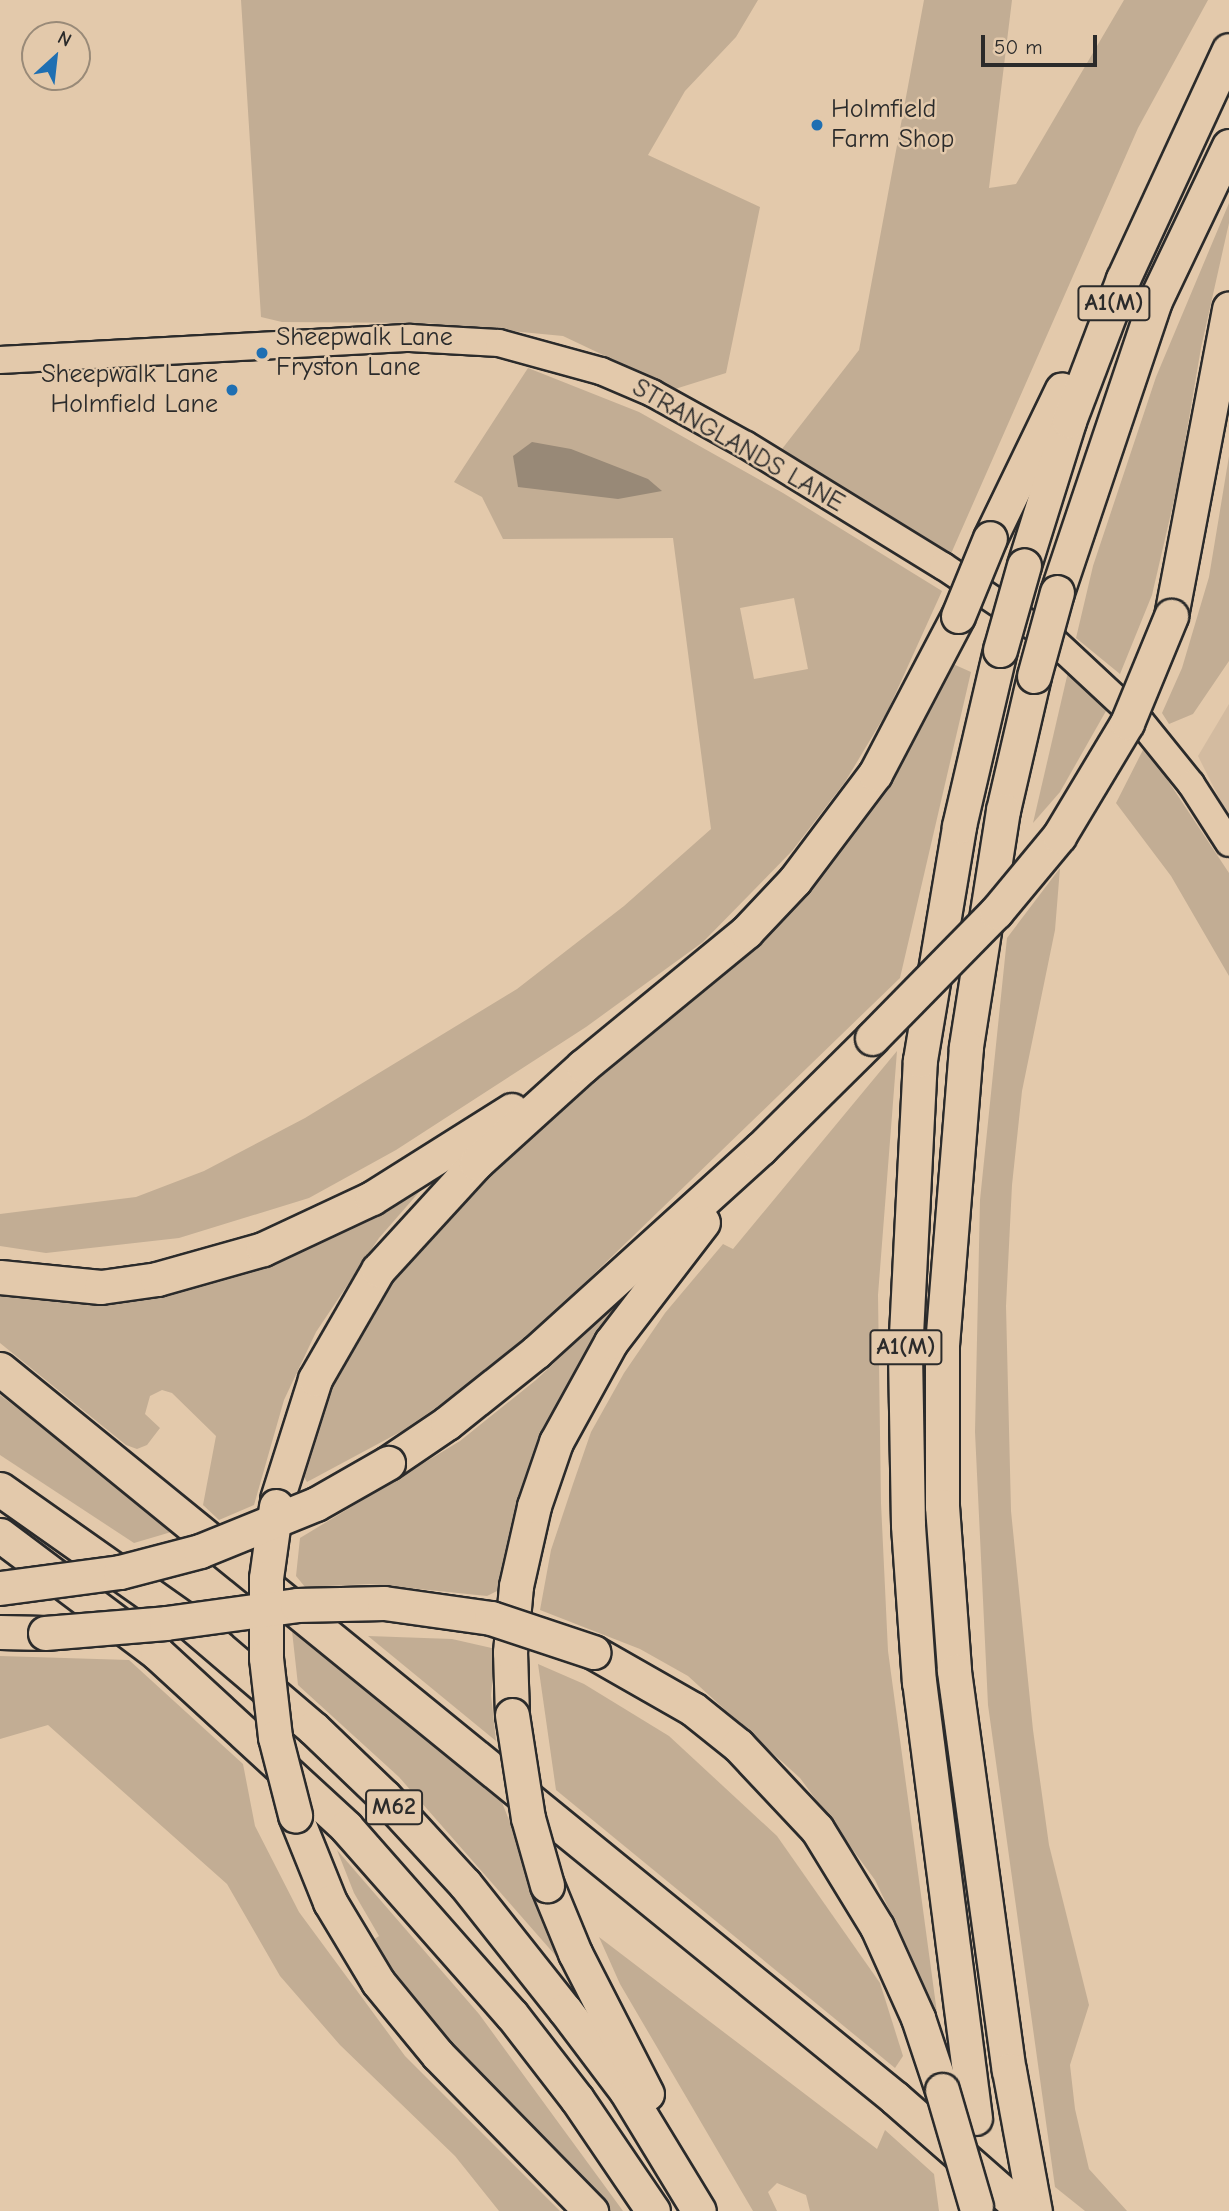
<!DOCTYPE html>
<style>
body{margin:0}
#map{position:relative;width:1229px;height:2211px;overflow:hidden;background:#e3c9ab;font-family:"Comic Neue",sans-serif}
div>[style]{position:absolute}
.built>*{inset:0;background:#d3bba0}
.green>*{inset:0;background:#c2ad94}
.water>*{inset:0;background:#988977}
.roads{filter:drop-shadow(2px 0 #2b2b2b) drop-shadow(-2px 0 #2b2b2b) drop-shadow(0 2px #2b2b2b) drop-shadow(0 -2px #2b2b2b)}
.secondary>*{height:26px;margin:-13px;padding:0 13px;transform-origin:13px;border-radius:13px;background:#e3c9ab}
.motorway>*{height:33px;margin:-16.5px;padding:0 16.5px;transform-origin:16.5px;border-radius:16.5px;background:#e3c9ab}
.bridges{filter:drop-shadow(2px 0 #2b2b2b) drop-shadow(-2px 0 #2b2b2b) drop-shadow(0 2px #2b2b2b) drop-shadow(0 -2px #2b2b2b)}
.motorway-bridge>*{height:33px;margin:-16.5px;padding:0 16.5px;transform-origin:16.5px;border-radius:16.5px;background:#e3c9ab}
.dots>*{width:19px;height:19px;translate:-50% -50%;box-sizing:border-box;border:4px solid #e3c9ab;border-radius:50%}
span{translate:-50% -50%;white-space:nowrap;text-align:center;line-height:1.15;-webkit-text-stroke:5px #e3c9ab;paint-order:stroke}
.shield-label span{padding:2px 5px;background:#e3c9ab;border:2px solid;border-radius:5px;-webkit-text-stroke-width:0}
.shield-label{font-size:24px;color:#2b2b2b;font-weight:700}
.poi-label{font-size:26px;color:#2b2b2b}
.left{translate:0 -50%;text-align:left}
.right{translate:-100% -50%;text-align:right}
.street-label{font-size:26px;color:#2b2b2b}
.north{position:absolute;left:21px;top:21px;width:70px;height:70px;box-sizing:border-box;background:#e3c9ab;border:2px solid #998a78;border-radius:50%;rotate:27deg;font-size:19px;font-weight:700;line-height:28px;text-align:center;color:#2b2b2b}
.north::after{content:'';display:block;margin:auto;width:24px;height:32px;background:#1f6fb2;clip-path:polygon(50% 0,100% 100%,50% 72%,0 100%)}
.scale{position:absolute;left:981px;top:35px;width:116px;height:32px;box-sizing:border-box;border:4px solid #2b2b2b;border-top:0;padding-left:9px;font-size:21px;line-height:24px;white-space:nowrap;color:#2b2b2b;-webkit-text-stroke:5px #e3c9ab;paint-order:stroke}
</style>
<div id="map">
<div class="built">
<i style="clip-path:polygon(1229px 704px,1229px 818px,1198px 756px)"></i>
</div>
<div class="green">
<i style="clip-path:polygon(241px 0,758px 0,736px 37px,685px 91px,648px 155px,760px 207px,726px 373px,675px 389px,563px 336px,427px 323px,282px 322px,261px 317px)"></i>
<i style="clip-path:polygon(924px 0,1012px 0,989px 188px,1016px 184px,1124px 0,1208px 0,1138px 128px,950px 556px,782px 449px,859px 350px)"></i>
<i style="clip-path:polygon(1229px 203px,1229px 223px,1201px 348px,1178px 483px,1152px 595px,1120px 674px,1076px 638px,1093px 566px,1156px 377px)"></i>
<i style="clip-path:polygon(evenodd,528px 368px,639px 412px,783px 493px,942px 591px,888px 710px,845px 782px,792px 851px,703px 942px,586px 1027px,396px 1150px,309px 1198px,179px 1238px,46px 1253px,0 1246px,0 1214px,136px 1197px,204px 1171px,305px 1118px,517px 989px,624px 906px,711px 829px,673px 538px,503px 539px,482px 497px,454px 482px,528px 368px,794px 598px,808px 669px,754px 679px,740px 608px,794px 598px)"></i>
<i style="clip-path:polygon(1229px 456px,1229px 661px,1193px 714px,1169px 724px,1162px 713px,1182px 668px,1209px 577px)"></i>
<i style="clip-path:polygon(953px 664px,971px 672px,900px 978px,539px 1327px,478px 1379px,402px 1431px,307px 1482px,302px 1474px,314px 1427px,337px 1372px,394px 1276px,462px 1196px,729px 967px,890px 778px)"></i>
<i style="clip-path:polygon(1068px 672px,1106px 711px,1060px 792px,1033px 823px)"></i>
<i style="clip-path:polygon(1145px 746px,1229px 873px,1229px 976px,1171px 876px,1116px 803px)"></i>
<i style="clip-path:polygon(1060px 868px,1055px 930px,1022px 1091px,1012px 1185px,1006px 1306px,1011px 1511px,1033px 1730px,1049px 1845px,1089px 2005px,1070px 2065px,1075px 2109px,1089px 2169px,1127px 2211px,1085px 2211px,1055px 2187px,988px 1705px,975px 1432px,980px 1200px,1007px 938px)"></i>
<i style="clip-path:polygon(897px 1051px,878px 1295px,881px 1503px,888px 1651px,937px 2013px,932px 2019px,910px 1953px,875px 1880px,800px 1778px,688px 1676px,640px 1649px,540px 1610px,551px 1550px,573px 1484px,591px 1432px,624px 1373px,665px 1313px,723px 1244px,733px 1249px)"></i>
<i style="clip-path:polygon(434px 1175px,379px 1238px,316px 1332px,284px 1400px,254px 1505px,219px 1520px,203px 1505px,216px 1436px,172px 1393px,162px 1390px,150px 1396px,145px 1414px,160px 1428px,147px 1445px,137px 1449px,126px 1445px,0 1343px,0 1286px,94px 1295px)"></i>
<i style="clip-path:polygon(638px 1284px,515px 1515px,499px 1590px,487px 1596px,370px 1584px,305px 1587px,296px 1576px,300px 1538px,460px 1441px,536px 1380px)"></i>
<i style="clip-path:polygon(0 1395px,178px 1530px,134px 1543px,0 1455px)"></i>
<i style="clip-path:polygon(292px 1631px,304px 1633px,501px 1800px,558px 1943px,556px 1956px,399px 1777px,298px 1685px)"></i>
<i style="clip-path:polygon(368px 1636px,452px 1639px,496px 1649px,491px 1695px,496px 1741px)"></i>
<i style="clip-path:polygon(0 1656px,129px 1660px,243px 1764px,255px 1826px,299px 1912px,405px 2056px,560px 2211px,499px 2211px,455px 2156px,340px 2045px,280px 1976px,227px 1884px,48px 1725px,0 1739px)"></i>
<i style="clip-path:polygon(538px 1664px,584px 1684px,669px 1736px,777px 1836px,880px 1983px,903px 2056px,895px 2068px,556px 1790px)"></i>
<i style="clip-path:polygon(337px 1850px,479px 2014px,623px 2211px,609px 2211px,561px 2155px,475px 2072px,402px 1987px,369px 1943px,379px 1936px,354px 1893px)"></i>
<i style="clip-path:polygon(599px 1937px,877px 2149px,885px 2130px,934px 2174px,939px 2211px,810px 2211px,806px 2195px,777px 2183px,768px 2192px,777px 2211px,753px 2211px,620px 1984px)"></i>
</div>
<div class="water">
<i style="clip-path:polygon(532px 442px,571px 449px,648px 479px,662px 491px,618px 499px,518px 487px,513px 456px)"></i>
</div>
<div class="roads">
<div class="secondary">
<i style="left:0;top:360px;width:411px;rotate:-3.1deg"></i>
<i style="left:410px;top:338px;width:89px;rotate:3.2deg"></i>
<i style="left:499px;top:343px;width:106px;rotate:15.4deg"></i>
<i style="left:601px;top:371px;width:56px;rotate:23.3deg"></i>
<i style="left:652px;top:393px;width:107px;rotate:29deg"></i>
<i style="left:746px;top:445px;width:231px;rotate:31.6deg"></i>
<i style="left:943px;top:566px;width:133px;rotate:33.9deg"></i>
<i style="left:1053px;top:640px;width:120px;rotate:43deg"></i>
<i style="left:1141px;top:722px;width:80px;rotate:51.1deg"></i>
<i style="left:1191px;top:784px;width:70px;rotate:57.2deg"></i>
</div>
<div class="motorway">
<i style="left:990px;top:538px;width:165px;rotate:-64.2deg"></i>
<i style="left:1024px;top:565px;width:151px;rotate:-72.6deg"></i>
<i style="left:1069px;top:421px;width:152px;rotate:-69.2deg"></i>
<i style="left:1123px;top:279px;width:252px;rotate:-65.2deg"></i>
<i style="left:1057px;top:592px;width:305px;rotate:-71.4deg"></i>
<i style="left:1154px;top:303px;width:174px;rotate:-64.5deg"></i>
<i style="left:1171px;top:616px;width:313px;rotate:-79.3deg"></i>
<i style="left:1034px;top:676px;width:138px;rotate:103deg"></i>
<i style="left:1003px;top:810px;width:240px;rotate:98.9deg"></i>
<i style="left:966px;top:1047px;width:298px;rotate:94.6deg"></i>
<i style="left:942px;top:1344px;width:162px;rotate:90deg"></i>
<i style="left:942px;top:1506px;width:165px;rotate:85.8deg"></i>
<i style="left:954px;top:1671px;width:403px;rotate:82.2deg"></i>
<i style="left:1009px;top:2070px;width:143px;rotate:79.6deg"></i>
<i style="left:0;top:1277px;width:101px;rotate:5.7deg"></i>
<i style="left:101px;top:1287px;width:57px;rotate:-8.1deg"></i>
<i style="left:157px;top:1279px;width:110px;rotate:-15.8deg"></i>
<i style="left:263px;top:1249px;width:120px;rotate:-25.1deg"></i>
<i style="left:372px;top:1198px;width:165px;rotate:-32.2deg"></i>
<i style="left:0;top:1369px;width:1154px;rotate:39.16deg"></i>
<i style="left:895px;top:2098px;width:171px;rotate:41.2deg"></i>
<i style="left:388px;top:1463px;width:71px;rotate:-34.1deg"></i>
<i style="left:447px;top:1423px;width:114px;rotate:-38.6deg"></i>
<i style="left:536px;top:1352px;width:304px;rotate:-42.2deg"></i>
<i style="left:761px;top:1148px;width:156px;rotate:-44.7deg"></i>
<i style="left:0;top:1489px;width:232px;rotate:35.2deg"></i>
<i style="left:190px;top:1623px;width:162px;rotate:40.5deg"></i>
<i style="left:313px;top:1728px;width:98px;rotate:43.8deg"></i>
<i style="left:384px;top:1796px;width:120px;rotate:47.4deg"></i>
<i style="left:465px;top:1884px;width:161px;rotate:51.6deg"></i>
<i style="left:565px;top:2010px;width:101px;rotate:53deg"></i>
<i style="left:626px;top:2091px;width:140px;rotate:58.7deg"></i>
<i style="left:277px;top:1499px;width:126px;rotate:-72.4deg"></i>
<i style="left:315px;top:1379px;width:126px;rotate:-60deg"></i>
<i style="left:378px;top:1270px;width:145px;rotate:-47.5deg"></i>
<i style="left:476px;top:1163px;width:144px;rotate:-42.2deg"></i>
<i style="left:583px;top:1066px;width:211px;rotate:-39.4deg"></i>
<i style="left:746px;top:932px;width:71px;rotate:-46.7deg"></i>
<i style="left:795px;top:880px;width:133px;rotate:-53deg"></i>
<i style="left:875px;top:774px;width:178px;rotate:-62.3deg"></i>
<i style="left:0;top:1535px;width:196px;rotate:36.9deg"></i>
<i style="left:157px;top:1653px;width:257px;rotate:42.6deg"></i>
<i style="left:346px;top:1827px;width:251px;rotate:48.6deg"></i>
<i style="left:512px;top:2015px;width:106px;rotate:52.3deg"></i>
<i style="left:577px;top:2099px;width:135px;rotate:55.8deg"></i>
<i style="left:0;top:1632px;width:45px;rotate:1.3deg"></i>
<i style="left:593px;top:1652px;width:115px;rotate:29.7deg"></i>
<i style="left:693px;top:1709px;width:58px;rotate:38.7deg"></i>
<i style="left:738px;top:1745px;width:115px;rotate:46.8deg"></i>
<i style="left:817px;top:1829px;width:115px;rotate:58.5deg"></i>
<i style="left:877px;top:1927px;width:100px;rotate:65.7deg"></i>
<i style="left:918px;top:2018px;width:76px;rotate:71.6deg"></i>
<i style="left:512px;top:1715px;width:63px;rotate:-91.8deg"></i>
<i style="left:510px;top:1652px;width:66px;rotate:-84.8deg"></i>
<i style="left:516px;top:1586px;width:82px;rotate:-77.3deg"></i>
<i style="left:534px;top:1506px;width:68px;rotate:-71deg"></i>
<i style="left:556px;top:1442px;width:114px;rotate:-61.2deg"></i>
<i style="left:611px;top:1342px;width:151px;rotate:-52.5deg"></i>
<i style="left:295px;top:1815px;width:94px;rotate:68.1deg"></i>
<i style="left:330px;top:1902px;width:93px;rotate:59deg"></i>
<i style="left:378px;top:1982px;width:94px;rotate:50.6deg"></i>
<i style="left:438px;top:2055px;width:219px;rotate:45.6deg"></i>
<i style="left:547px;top:1885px;width:74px;rotate:67.6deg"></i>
<i style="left:575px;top:1953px;width:158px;rotate:62.9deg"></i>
<i style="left:975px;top:2118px;width:439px;rotate:-97.3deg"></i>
<i style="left:919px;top:1683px;width:158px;rotate:-94deg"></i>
<i style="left:908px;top:1525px;width:171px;rotate:-91deg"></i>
<i style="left:905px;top:1354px;width:294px;rotate:-87.1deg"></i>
<i style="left:920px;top:1060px;width:237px;rotate:-80.5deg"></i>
<i style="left:959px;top:826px;width:181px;rotate:-76.9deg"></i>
</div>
</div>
<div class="bridges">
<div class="motorway-bridge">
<i style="left:958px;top:616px;width:84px;rotate:-67.7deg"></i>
<i style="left:1000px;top:650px;width:88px;rotate:-74.2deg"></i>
<i style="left:1034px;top:676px;width:87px;rotate:-74.7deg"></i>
<i style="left:872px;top:1038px;width:177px;rotate:-45.5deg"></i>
<i style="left:996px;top:912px;width:99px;rotate:-50.3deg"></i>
<i style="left:1059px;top:836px;width:132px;rotate:-59deg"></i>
<i style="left:1127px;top:723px;width:116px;rotate:-67.6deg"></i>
<i style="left:276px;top:1506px;width:73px;rotate:97.9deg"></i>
<i style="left:266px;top:1578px;width:80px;rotate:90deg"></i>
<i style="left:266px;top:1658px;width:80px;rotate:83.5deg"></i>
<i style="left:275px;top:1737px;width:81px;rotate:75.6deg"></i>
<i style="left:0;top:1588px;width:121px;rotate:-7.6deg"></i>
<i style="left:120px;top:1572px;width:83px;rotate:-14.7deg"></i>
<i style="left:200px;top:1551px;width:125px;rotate:-22.1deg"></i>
<i style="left:316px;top:1504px;width:83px;rotate:-29.7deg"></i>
<i style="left:45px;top:1633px;width:121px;rotate:-4.7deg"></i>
<i style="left:166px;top:1623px;width:132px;rotate:-7.8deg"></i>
<i style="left:297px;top:1605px;width:87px;rotate:-1.3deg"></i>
<i style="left:384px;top:1603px;width:108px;rotate:8deg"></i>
<i style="left:491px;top:1618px;width:108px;rotate:18.4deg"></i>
<i style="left:512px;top:1715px;width:104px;rotate:81.2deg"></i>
<i style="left:528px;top:1818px;width:70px;rotate:74.2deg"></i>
<i style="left:942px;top:2090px;width:121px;rotate:73.7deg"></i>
</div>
</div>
<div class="dots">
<i style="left:817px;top:125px;background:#1f6fb2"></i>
<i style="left:262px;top:353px;background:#1f6fb2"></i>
<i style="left:232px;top:390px;background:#1f6fb2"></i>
</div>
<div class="shield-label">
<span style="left:1114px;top:303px">A1(M)</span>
<span style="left:906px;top:1347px">A1(M)</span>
<span style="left:394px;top:1807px">M62</span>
</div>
<div class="poi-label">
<span class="left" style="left:831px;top:125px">Holmfield<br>Farm Shop</span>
<span class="left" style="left:276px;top:353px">Sheepwalk Lane<br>Fryston Lane</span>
<span class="right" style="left:218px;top:390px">Sheepwalk Lane<br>Holmfield Lane</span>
</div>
<div class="street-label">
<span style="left:738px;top:446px;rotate:30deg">STRANGLANDS LANE</span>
</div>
<div class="north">N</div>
<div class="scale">50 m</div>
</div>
